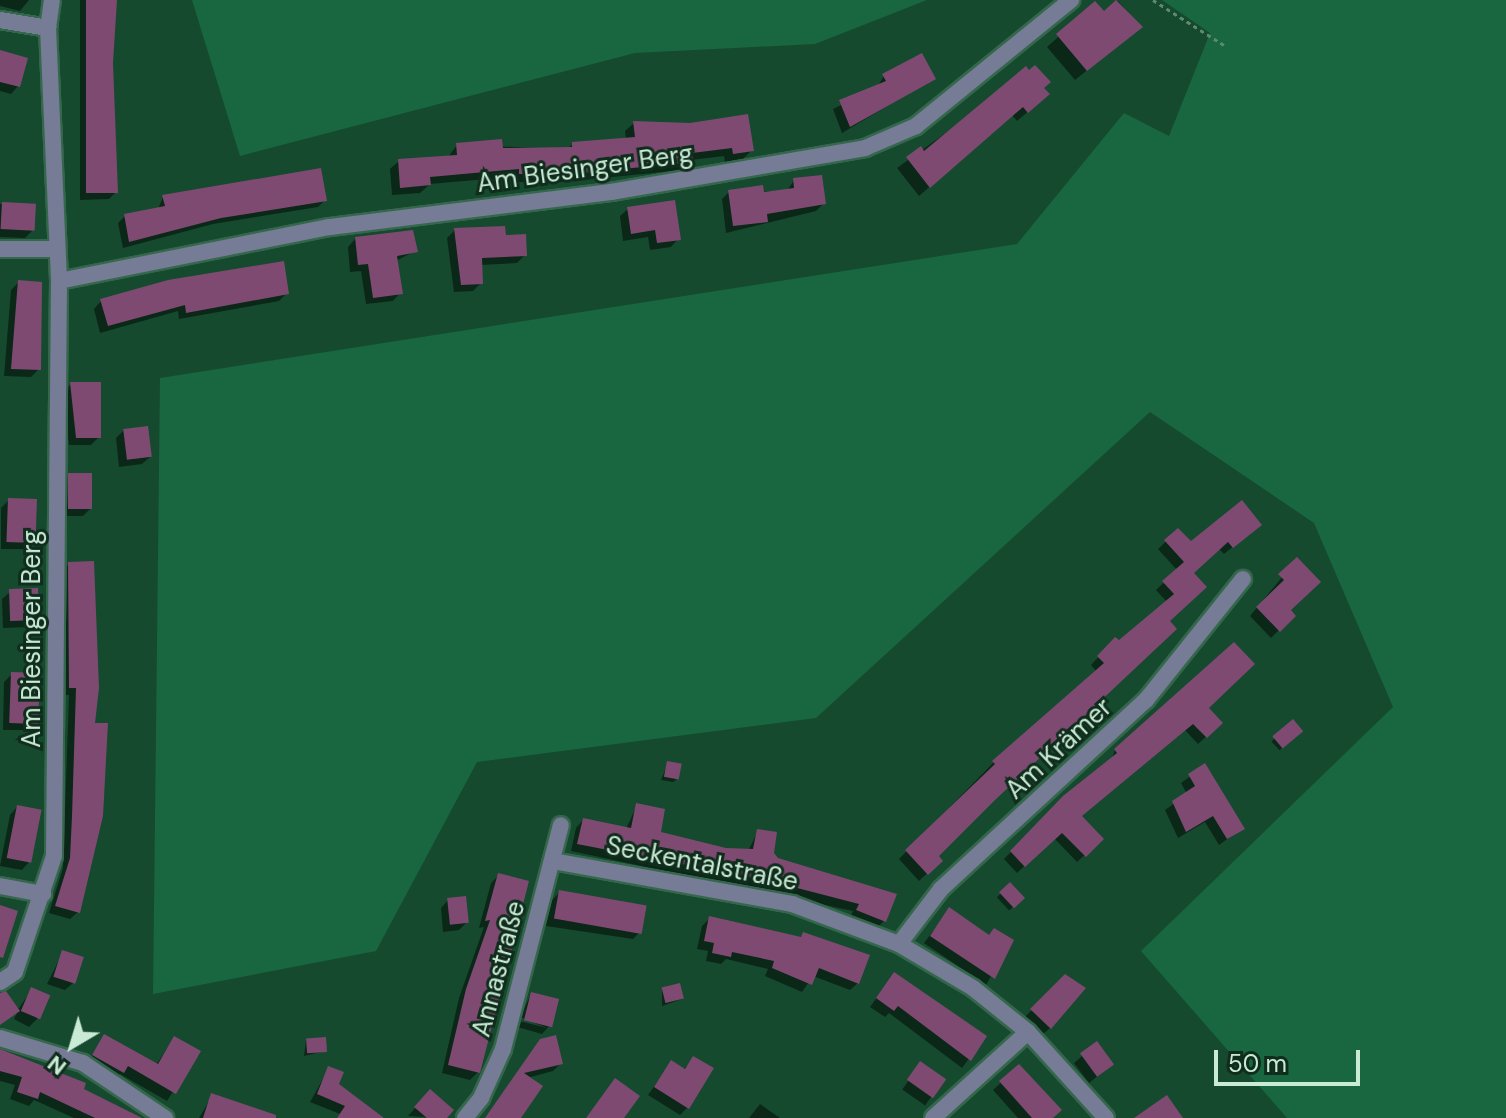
<!DOCTYPE html>
<meta charset="utf-8">
<style>
body{margin:0}
#map{position:relative;width:1506px;height:1118px;overflow:hidden;background:#154a2e;font-family:"DM Sans",sans-serif}
div>[style]{position:absolute}
.green>*{inset:0;background:#186740}
.shadow>*{inset:0;background:#0007;transform-origin:0 0}
.building>*{inset:0;background:#7f4a72;transform-origin:0 0}
.path>*{height:3px;margin-top:-1.5px;transform-origin:0;background:repeating-linear-gradient(90deg,#5d8a70 0 4px,transparent 0 8px)}
.roads{filter:drop-shadow(2px 0 #35674c) drop-shadow(-2px 0 #35674c) drop-shadow(0 2px #35674c) drop-shadow(0 -2px #35674c)}
.street>*{height:16px;margin:-8px;padding:0 8px;transform-origin:8px;border-radius:8px;background:#767b96}
span{translate:-50% -50%;white-space:nowrap;text-align:center;line-height:1.15;-webkit-text-stroke:6px #0f2c1c;paint-order:stroke}
.street-label{font-size:26px;color:#c9ead4}
.north{position:absolute;left:32px;top:1006px;width:80px;height:80px;-webkit-text-stroke:6px #0f2c1c;paint-order:stroke;rotate:218deg;font-size:22px;font-weight:700;line-height:32px;text-align:center;color:#c9ead4}
.north::after{content:'';display:block;margin:auto;width:28px;height:36px;background:#c9ead4;clip-path:polygon(50% 0,100% 100%,50% 72%,0 100%)}
.scale{position:absolute;left:1214px;top:1050px;width:146px;height:36px;box-sizing:border-box;border:4px solid #c9ead4;border-top:0;padding-left:10px;font-size:24px;line-height:28px;white-space:nowrap;color:#c9ead4;-webkit-text-stroke:6px #0f2c1c;paint-order:stroke}
</style>
<div id="map">
<div class="green">
<i style="clip-path:polygon(192px 0,927px 0,815px 44px,635px 53px,240px 156px)"></i>
<i style="clip-path:polygon(1162px 0,1506px 0,1506px 1118px,1287px 1118px,1141px 951px,1393px 707px,1314px 523px,1150px 412px,816px 718px,477px 762px,376px 951px,153px 994px,160px 378px,1017px 244px,1124px 113px,1169px 136px,1210px 33px)"></i>
</div>
<div class="shadow">
<i style="clip-path:polygon(0 0,29px 0,20px 11px,0 6px)"></i>
<i style="clip-path:polygon(80px 0,115px 0,111px 20px,116px 192px,109px 199px,80px 200px)"></i>
<i style="clip-path:polygon(1118px 1px,1141px 27px,1075px 80px,1047px 47px,1095px 4px,1103px 13px)"></i>
<i style="clip-path:polygon(0 52px,18px 86px,11px 94px,0 91px)"></i>
<i style="clip-path:polygon(1029px 73px,1042px 88px,1038px 103px,1017px 121px,1012px 115px,919px 196px,897px 168px)"></i>
<i style="clip-path:polygon(884px 76px,933px 79px,842px 133px,833px 109px,877px 87px)"></i>
<i style="clip-path:polygon(634px 123px,751px 151px,743px 159px,725px 162px,724px 156px,691px 160px,682px 170px,562px 182px,511px 182px,511px 177px,430px 184px,420px 193px,392px 195px,390px 169px,399px 161px,448px 157px,457px 145px,567px 149px,573px 144px,626px 140px,625px 131px)"></i>
<i style="clip-path:polygon(794px 180px,824px 203px,816px 211px,726px 233px,722px 199px,729px 192px,787px 191px)"></i>
<i style="clip-path:polygon(163px 197px,325px 200px,318px 207px,213px 224px,123px 248px,118px 223px,125px 216px,158px 209px)"></i>
<i style="clip-path:polygon(0 204px,34px 206px,33px 230px,25px 238px,0 237px)"></i>
<i style="clip-path:polygon(628px 209px,678px 239px,671px 247px,650px 250px,648px 237px,623px 241px,620px 216px)"></i>
<i style="clip-path:polygon(455px 230px,504px 237px,525px 255px,517px 263px,480px 265px,481px 283px,473px 291px,454px 292px,447px 238px)"></i>
<i style="clip-path:polygon(355px 239px,415px 251px,396px 261px,400px 293px,393px 301px,366px 304px,361px 271px,350px 272px,348px 247px)"></i>
<i style="clip-path:polygon(19px 282px,39px 369px,31px 377px,4px 376px,11px 290px)"></i>
<i style="clip-path:polygon(287px 293px,279px 301px,179px 319px,178px 311px,100px 333px,94px 309px,101px 301px)"></i>
<i style="clip-path:polygon(71px 384px,99px 437px,91px 445px,69px 445px,63px 392px)"></i>
<i style="clip-path:polygon(124px 430px,150px 457px,142px 464px,119px 467px,116px 438px)"></i>
<i style="clip-path:polygon(69px 475px,91px 508px,83px 516px,62px 516px,61px 483px)"></i>
<i style="clip-path:polygon(9px 500px,35px 541px,27px 549px,1px 549px,1px 508px)"></i>
<i style="clip-path:polygon(1178px 530px,1191px 544px,1251px 532px,1224px 554px,1219px 549px,1192px 574px,1168px 621px,936px 856px,940px 861px,919px 881px,899px 859px,994px 762px,1097px 672px,1091px 665px,1115px 639px,1119px 643px,1167px 602px,1156px 590px,1177px 570px,1158px 549px)"></i>
<i style="clip-path:polygon(1297px 559px,1288px 611px,1293px 616px,1271px 638px,1250px 616px)"></i>
<i style="clip-path:polygon(92px 563px,78px 912px,70px 919px,49px 913px,63px 868px,69px 695px,62px 695px,61px 572px,69px 564px)"></i>
<i style="clip-path:polygon(10px 592px,37px 619px,29px 627px,3px 628px,2px 599px)"></i>
<i style="clip-path:polygon(12px 674px,37px 722px,29px 730px,3px 730px,4px 682px)"></i>
<i style="clip-path:polygon(1207px 708px,1221px 723px,1198px 744px,1185px 730px,1080px 816px,1102px 839px,1077px 862px,1054px 838px,1017px 873px,1004px 859px,1064px 797px,1111px 761px,1115px 750px)"></i>
<i style="left:1293px;top:722px;width:12px;height:29px;rotate:48deg"></i>
<i style="clip-path:polygon(668px 763px,677px 779px,673px 782px,661px 780px)"></i>
<i style="clip-path:polygon(1205px 766px,1242px 828px,1219px 845px,1205px 822px,1178px 838px,1165px 810px,1187px 794px,1181px 783px)"></i>
<i style="clip-path:polygon(637px 805px,658px 834px,726px 850px,748px 851px,758px 831px,777px 860px,894px 895px,884px 921px,877px 928px,850px 918px,853px 911px,571px 851px,576px 828px,583px 820px,626px 829px)"></i>
<i style="clip-path:polygon(17px 807px,29px 862px,22px 870px,0 866px,10px 815px)"></i>
<i style="clip-path:polygon(499px 875px,478px 1072px,470px 1080px,442px 1073px,459px 998px,484px 927px,479px 928px,491px 883px)"></i>
<i style="left:1010px;top:885px;width:18px;height:18px;rotate:47deg"></i>
<i style="clip-path:polygon(560px 892px,641px 931px,633px 939px,546px 926px,552px 900px)"></i>
<i style="clip-path:polygon(448px 900px,467px 922px,459px 930px,443px 932px,441px 908px)"></i>
<i style="clip-path:polygon(949px 910px,988px 936px,1011px 941px,986px 985px,924px 943px)"></i>
<i style="clip-path:polygon(709px 919px,799px 939px,804px 934px,858px 983px,850px 990px,813px 976px,802px 992px,765px 976px,768px 969px,726px 959px,721px 964px,706px 961px,708px 951px,697px 949px,702px 926px)"></i>
<i style="clip-path:polygon(63px 952px,73px 983px,65px 990px,47px 984px)"></i>
<i style="clip-path:polygon(894px 974px,985px 1037px,962px 1068px,889px 1013px,885px 1017px,870px 1007px)"></i>
<i style="clip-path:polygon(1065px 976px,1050px 1028px,1042px 1035px,1024px 1018px)"></i>
<i style="clip-path:polygon(32px 989px,37px 1019px,29px 1027px,14px 1019px,17px 1013px,0 1024px,0 1005px,17px 1011px)"></i>
<i style="clip-path:polygon(662px 989px,682px 999px,662px 1006px)"></i>
<i style="clip-path:polygon(531px 994px,549px 1026px,542px 1034px,517px 1027px,519px 1021px,547px 1028px,520px 1017px)"></i>
<i style="clip-path:polygon(104px 1037px,156px 1065px,174px 1038px,198px 1052px,167px 1101px,120px 1074px,115px 1079px,86px 1064px)"></i>
<i style="clip-path:polygon(306px 1040px,325px 1051px,304px 1056px)"></i>
<i style="clip-path:polygon(541px 1041px,561px 1063px,553px 1071px,527px 1078px,540px 1087px,521px 1118px,488px 1118px)"></i>
<i style="clip-path:polygon(1096px 1044px,1104px 1071px,1089px 1083px,1074px 1063px)"></i>
<i style="clip-path:polygon(0 1052px,81px 1090px,121px 1118px,74px 1118px,34px 1100px,29px 1106px,10px 1099px,15px 1085px,0 1081px)"></i>
<i style="clip-path:polygon(694px 1058px,688px 1107px,680px 1115px,648px 1095px,671px 1063px,683px 1070px)"></i>
<i style="left:920px;top:1064px;width:28px;height:31px;rotate:35deg"></i>
<i style="clip-path:polygon(1019px 1066px,1051px 1118px,1018px 1118px,993px 1090px)"></i>
<i style="clip-path:polygon(329px 1068px,336px 1085px,376px 1118px,337px 1118px,340px 1114px,310px 1102px)"></i>
<i style="clip-path:polygon(212px 1096px,268px 1118px,199px 1118px)"></i>
<i style="clip-path:polygon(426px 1096px,443px 1118px,408px 1116px)"></i>
<i style="clip-path:polygon(760px 1104px,780px 1118px,749px 1118px)"></i>
</div>
<div class="building">
<i style="clip-path:polygon(86px 0,117px 0,113px 63px,118px 193px,86px 193px)"></i>
<i style="clip-path:polygon(1116px 0,1143px 27px,1087px 71px,1056px 34px,1095px 1px,1104px 11px)"></i>
<i style="clip-path:polygon(0 50px,28px 58px,20px 87px,0 82px)"></i>
<i style="clip-path:polygon(922px 53px,936px 79px,850px 127px,839px 100px,886px 81px,882px 74px)"></i>
<i style="clip-path:polygon(1035px 65px,1051px 82px,1044px 88px,1050px 94px,1028px 113px,1023px 107px,930px 188px,906px 157px,921px 146px,924px 151px,1026px 66px,1029px 70px)"></i>
<i style="clip-path:polygon(748px 114px,754px 151px,733px 154px,732px 148px,692px 153px,693px 162px,572px 174px,519px 174px,519px 169px,430px 177px,431px 185px,400px 188px,398px 159px,457px 155px,456px 143px,502px 139px,503px 148px,572px 147px,572px 142px,635px 137px,633px 121px,690px 123px)"></i>
<i style="clip-path:polygon(321px 168px,327px 201px,221px 218px,129px 242px,124px 214px,165px 206px,162px 195px)"></i>
<i style="clip-path:polygon(822px 175px,826px 204px,767px 214px,768px 222px,733px 226px,728px 190px,763px 185px,764px 192px,794px 188px,793px 178px)"></i>
<i style="clip-path:polygon(675px 200px,681px 240px,657px 243px,655px 230px,631px 234px,627px 207px)"></i>
<i style="left:2px;top:202px;width:34px;height:27px;rotate:3deg"></i>
<i style="clip-path:polygon(505px 226px,506px 235px,526px 234px,527px 256px,482px 258px,483px 284px,461px 285px,454px 228px)"></i>
<i style="clip-path:polygon(413px 230px,418px 252px,397px 256px,403px 294px,373px 298px,368px 264px,358px 265px,355px 237px)"></i>
<i style="clip-path:polygon(284px 261px,289px 294px,186px 313px,185px 305px,108px 326px,100px 299px,168px 280px)"></i>
<i style="clip-path:polygon(18px 280px,42px 282px,41px 370px,11px 369px)"></i>
<i style="clip-path:polygon(70px 382px,101px 382px,101px 438px,76px 438px)"></i>
<i style="left:148px;top:426px;width:31px;height:25px;rotate:83deg"></i>
<i style="left:68px;top:473px;width:24px;height:36px"></i>
<i style="left:8px;top:498px;width:29px;height:44px;rotate:2deg"></i>
<i style="clip-path:polygon(1242px 500px,1262px 525px,1233px 548px,1228px 542px,1194px 573px,1207px 587px,1170px 621px,1177px 629px,995px 800px,939px 856px,943px 861px,928px 875px,905px 850px,995px 764px,992px 761px,1104px 663px,1097px 656px,1115px 637px,1119px 640px,1174px 594px,1162px 581px,1184px 562px,1164px 540px,1178px 528px,1191px 541px)"></i>
<i style="clip-path:polygon(1297px 557px,1321px 582px,1291px 610px,1296px 616px,1280px 632px,1256px 607px,1284px 580px,1278px 574px)"></i>
<i style="clip-path:polygon(94px 561px,99px 688px,95px 723px,108px 723px,103px 816px,80px 913px,55px 906px,70px 858px,72px 816px,76px 688px,69px 688px,68px 562px)"></i>
<i style="left:38px;top:588px;width:32px;height:29px;rotate:88deg"></i>
<i style="clip-path:polygon(1234px 642px,1255px 664px,1209px 708px,1223px 723px,1207px 738px,1193px 724px,1082px 816px,1104px 839px,1086px 857px,1062px 833px,1025px 867px,1010px 851px,1063px 796px,1117px 753px,1114px 749px)"></i>
<i style="left:11px;top:672px;width:29px;height:51px;rotate:2deg"></i>
<i style="left:1293px;top:719px;width:16px;height:27px;rotate:50deg"></i>
<i style="left:667px;top:761px;width:15px;height:16px;rotate:11deg"></i>
<i style="clip-path:polygon(1205px 763px,1245px 829px,1227px 839px,1213px 816px,1186px 832px,1172px 801px,1195px 786px,1188px 774px)"></i>
<i style="clip-path:polygon(636px 803px,665px 809px,661px 832px,726px 848px,753px 849px,757px 829px,777px 832px,774px 853px,778px 858px,897px 894px,886px 922px,856px 910px,859px 904px,774px 882px,577px 844px,583px 818px,631px 828px)"></i>
<i style="left:17px;top:805px;width:25px;height:54px;rotate:11deg"></i>
<i style="clip-path:polygon(498px 873px,529px 881px,480px 1073px,448px 1065px,466px 989px,490px 920px,485px 921px)"></i>
<i style="left:1010px;top:882px;width:22px;height:15px;rotate:47deg"></i>
<i style="left:559px;top:890px;width:89px;height:29px;rotate:10deg"></i>
<i style="left:466px;top:896px;width:27px;height:19px;rotate:84deg"></i>
<i style="clip-path:polygon(0 905px,18px 911px,3px 958px,0 957px)"></i>
<i style="clip-path:polygon(949px 907px,989px 935px,994px 928px,1014px 940px,995px 979px,930px 936px)"></i>
<i style="clip-path:polygon(709px 916px,801px 937px,803px 932px,870px 955px,859px 984px,819px 968px,812px 985px,772px 968px,774px 961px,732px 952px,731px 957px,712px 953px,714px 943px,704px 941px)"></i>
<i style="left:62px;top:950px;width:23px;height:28px;rotate:18deg"></i>
<i style="clip-path:polygon(894px 972px,987px 1036px,971px 1061px,898px 1006px,894px 1011px,876px 998px)"></i>
<i style="clip-path:polygon(1065px 974px,1086px 988px,1051px 1029px,1030px 1009px)"></i>
<i style="left:680px;top:983px;width:16px;height:19px;rotate:76deg"></i>
<i style="left:31px;top:987px;width:21px;height:26px;rotate:23deg"></i>
<i style="clip-path:polygon(6px 991px,20px 1011px,0 1025px,0 993px)"></i>
<i style="left:531px;top:992px;width:29px;height:29px;rotate:14deg"></i>
<i style="clip-path:polygon(104px 1034px,158px 1064px,174px 1036px,201px 1051px,176px 1094px,128px 1066px,124px 1073px,92px 1055px)"></i>
<i style="clip-path:polygon(556px 1035px,563px 1064px,524px 1073px,543px 1086px,521px 1118px,485px 1118px,540px 1039px)"></i>
<i style="left:326px;top:1037px;width:15px;height:20px;rotate:86deg"></i>
<i style="left:1097px;top:1041px;width:29px;height:21px;rotate:54deg"></i>
<i style="clip-path:polygon(0 1049px,86px 1083px,84px 1089px,142px 1118px,95px 1118px,40px 1092px,38px 1099px,17px 1092px,22px 1077px,0 1071px)"></i>
<i style="clip-path:polygon(693px 1056px,714px 1068px,689px 1109px,654px 1087px,671px 1060px,685px 1069px)"></i>
<i style="left:920px;top:1061px;width:32px;height:23px;rotate:35deg"></i>
<i style="clip-path:polygon(1019px 1064px,1062px 1110px,1053px 1118px,1032px 1118px,999px 1081px)"></i>
<i style="clip-path:polygon(328px 1066px,344px 1072px,339px 1084px,384px 1118px,337px 1118px,345px 1106px,317px 1094px)"></i>
<i style="clip-path:polygon(615px 1078px,640px 1096px,624px 1118px,586px 1118px)"></i>
<i style="clip-path:polygon(430px 1089px,454px 1110px,447px 1118px,427px 1118px,414px 1107px)"></i>
<i style="clip-path:polygon(211px 1093px,276px 1115px,276px 1118px,203px 1118px)"></i>
<i style="clip-path:polygon(1167px 1095px,1183px 1118px,1134px 1118px)"></i>
</div>
<div class="path">
<i style="left:1153px;top:0;width:84px;rotate:32.4deg"></i>
</div>
<div class="roads">
<div class="street">
<i style="left:0;top:20px;width:49px;rotate:9.5deg"></i>
<i style="left:48px;top:28px;width:253px;rotate:87.5deg"></i>
<i style="left:59px;top:281px;width:575px;rotate:90.5deg"></i>
<i style="left:54px;top:856px;width:122px;rotate:108.6deg"></i>
<i style="left:15px;top:972px;width:18px;rotate:146deg"></i>
<i style="left:48px;top:28px;width:28px;rotate:-82deg"></i>
<i style="left:0;top:249px;width:56px"></i>
<i style="left:59px;top:281px;width:276px;rotate:-11.3deg"></i>
<i style="left:330px;top:227px;width:283px;rotate:-7.1deg"></i>
<i style="left:611px;top:192px;width:258px;rotate:-9.8deg"></i>
<i style="left:865px;top:148px;width:56px;rotate:-23.3deg"></i>
<i style="left:916px;top:126px;width:200px;rotate:-39.1deg"></i>
<i style="left:553px;top:861px;width:243px;rotate:10.2deg"></i>
<i style="left:792px;top:904px;width:114px;rotate:20.5deg"></i>
<i style="left:899px;top:944px;width:86px;rotate:30.7deg"></i>
<i style="left:973px;top:988px;width:70px;rotate:38.7deg"></i>
<i style="left:1028px;top:1032px;width:116px;rotate:47.8deg"></i>
<i style="left:0;top:886px;width:44px;rotate:10.5deg"></i>
<i style="left:899px;top:944px;width:69px;rotate:-52.6deg"></i>
<i style="left:941px;top:889px;width:279px;rotate:-42.7deg"></i>
<i style="left:1146px;top:700px;width:155px;rotate:-51.3deg"></i>
<i style="left:0;top:1038px;width:87px;rotate:16.8deg"></i>
<i style="left:83px;top:1063px;width:99px;rotate:33.9deg"></i>
<i style="left:465px;top:1118px;width:26px;rotate:-51deg"></i>
<i style="left:481px;top:1098px;width:54px;rotate:-65.8deg"></i>
<i style="left:503px;top:1049px;width:231px;rotate:-75.5deg"></i>
<i style="left:933px;top:1118px;width:128px;rotate:-42.2deg"></i>
</div>
</div>
<div class="street-label">
<span style="left:585px;top:169px;rotate:-8deg">Am Biesinger Berg</span>
<span style="left:32px;top:639px;rotate:-90deg">Am Biesinger Berg</span>
<span style="left:1059px;top:749px;rotate:-43deg">Am Krämer</span>
<span style="left:702px;top:864px;rotate:11deg">Seckentalstraße</span>
<span style="left:499px;top:969px;rotate:-75deg">Annastraße</span>
</div>
<div class="north">N</div>
<div class="scale">50 m</div>
</div>
